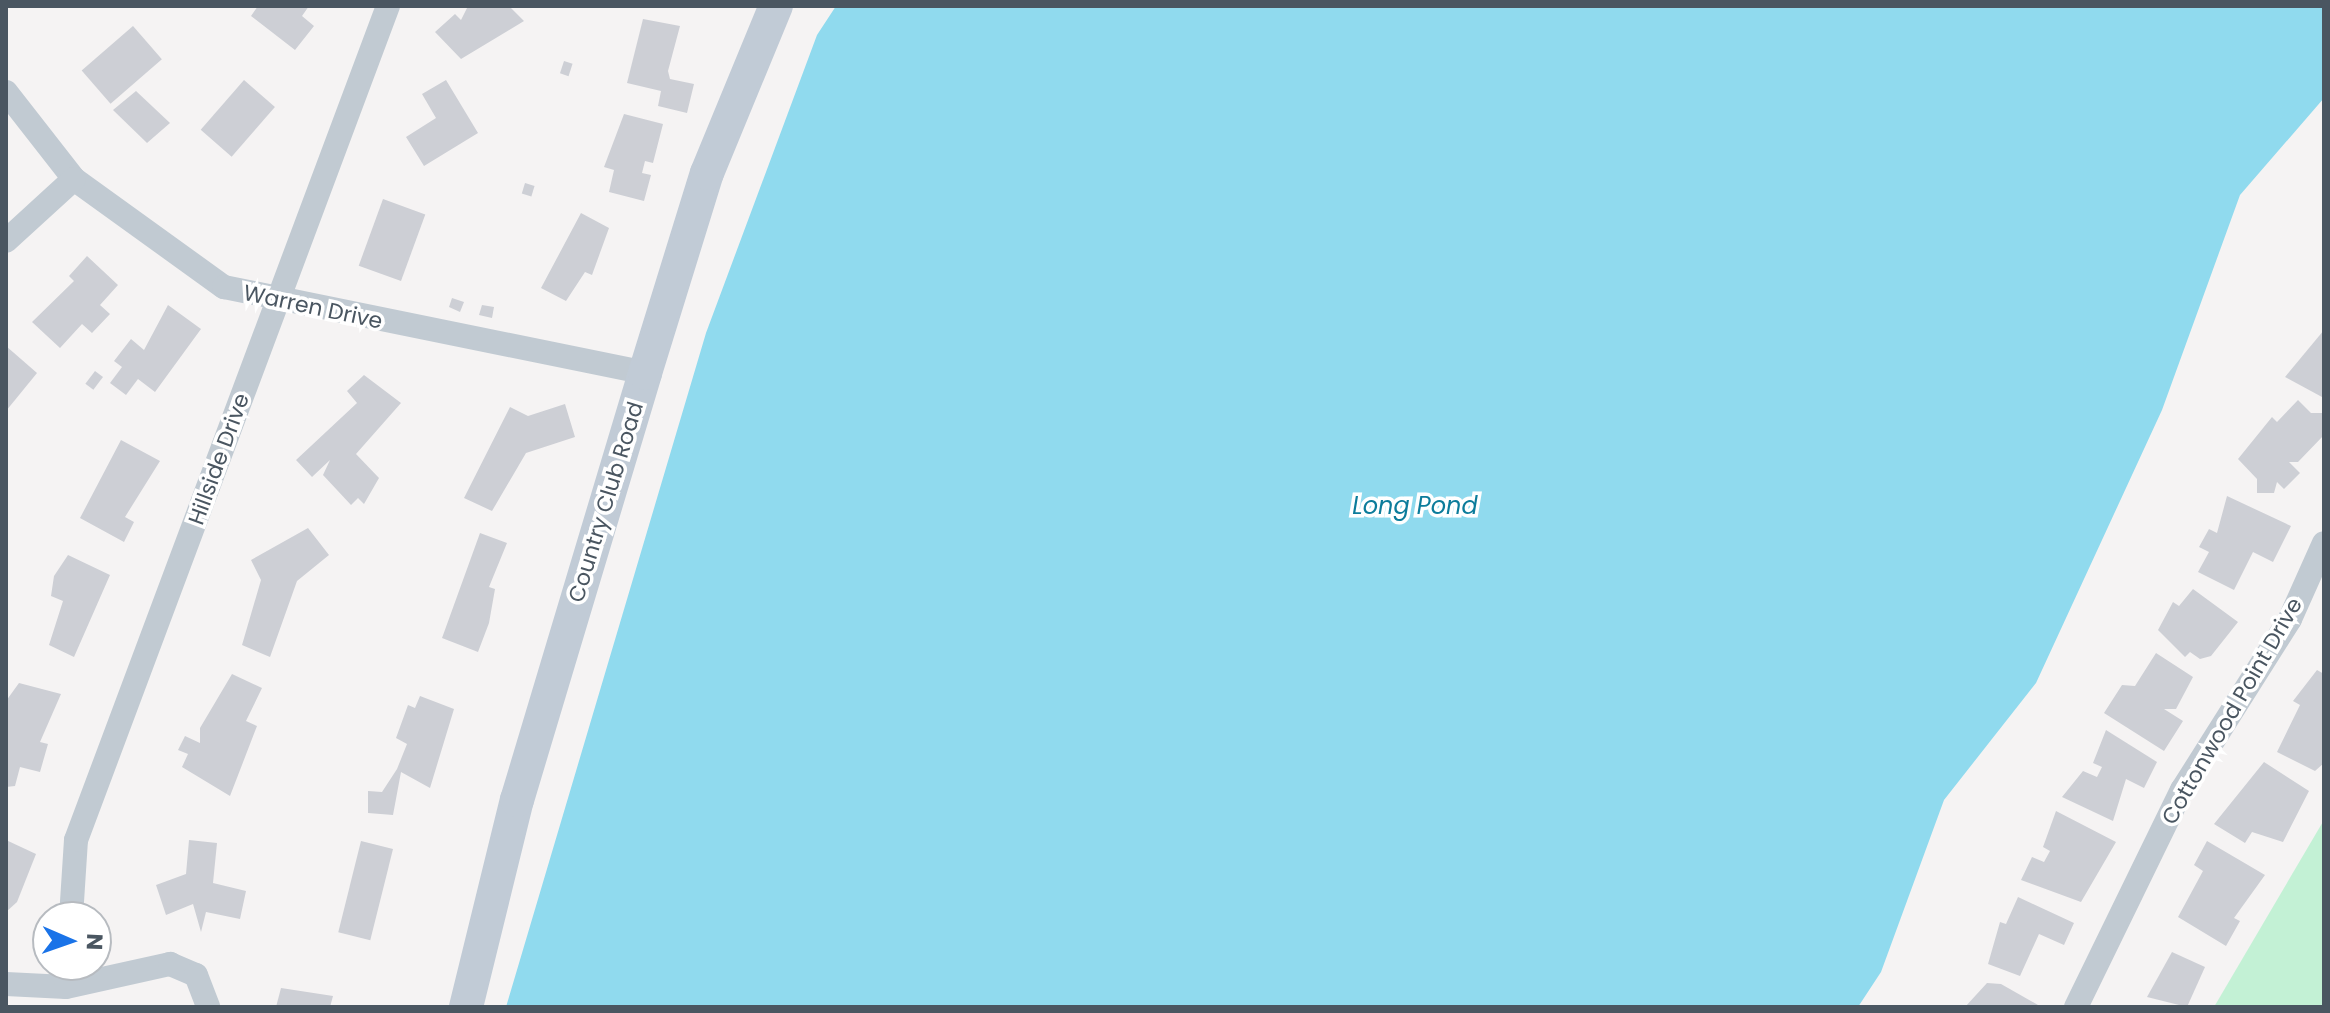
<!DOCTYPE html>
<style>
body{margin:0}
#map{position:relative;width:2330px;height:1013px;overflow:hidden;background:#f5f3f3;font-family:Poppins,sans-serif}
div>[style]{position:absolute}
.green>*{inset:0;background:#c3f1d5}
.water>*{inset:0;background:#90daee}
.building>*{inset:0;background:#cdcfd5;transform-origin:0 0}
.street>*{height:24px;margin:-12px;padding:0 12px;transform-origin:12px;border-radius:12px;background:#c1cad2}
.secondary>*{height:34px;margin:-17px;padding:0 17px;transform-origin:17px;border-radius:17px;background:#c1cbd6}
span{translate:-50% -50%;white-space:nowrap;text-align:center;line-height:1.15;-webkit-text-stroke:7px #fff;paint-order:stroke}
.street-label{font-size:22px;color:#4a5661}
.water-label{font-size:24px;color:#0c7c9b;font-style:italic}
.frame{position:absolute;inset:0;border:8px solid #4a5661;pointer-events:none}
.north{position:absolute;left:32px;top:901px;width:80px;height:80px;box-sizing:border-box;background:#fff;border:2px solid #b7bbc0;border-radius:50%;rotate:92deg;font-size:22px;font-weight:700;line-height:32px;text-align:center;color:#4a5661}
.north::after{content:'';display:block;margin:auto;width:28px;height:36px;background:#1a73e8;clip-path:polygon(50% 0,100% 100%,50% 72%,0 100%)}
</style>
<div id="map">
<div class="green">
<i style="clip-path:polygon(2324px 820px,2324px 1007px,2214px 1007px)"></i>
</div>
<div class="water">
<i style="clip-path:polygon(836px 6px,2324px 6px,2324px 98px,2240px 195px,2162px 410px,2036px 683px,1944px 800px,1881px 972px,1858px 1007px,506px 1007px,706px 333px,817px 35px)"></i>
</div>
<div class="building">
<i style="clip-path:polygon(258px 6px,309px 6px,302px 16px,314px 26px,295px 50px,251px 16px)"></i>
<i style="clip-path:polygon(468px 6px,509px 6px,524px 21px,461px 59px,435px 32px,455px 14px,461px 20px)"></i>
<i style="clip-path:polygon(643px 19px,680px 26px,668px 71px,670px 79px,694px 84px,687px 113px,658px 106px,661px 91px,627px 83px)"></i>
<i style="left:133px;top:26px;width:44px;height:68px;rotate:49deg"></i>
<i style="left:564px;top:61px;width:9px;height:13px;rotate:18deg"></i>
<i style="left:244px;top:80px;width:41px;height:66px;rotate:41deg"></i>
<i style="clip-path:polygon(446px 80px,478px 133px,424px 166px,406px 137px,436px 118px,422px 94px)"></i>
<i style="clip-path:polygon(136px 91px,170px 123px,147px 143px,113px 110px)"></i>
<i style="clip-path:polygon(624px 114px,663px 124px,653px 163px,645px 161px,642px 173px,651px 175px,644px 201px,609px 192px,614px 170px,604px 167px)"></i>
<i style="left:525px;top:183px;width:10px;height:11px;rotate:17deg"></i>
<i style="left:383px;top:199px;width:45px;height:71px;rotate:20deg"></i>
<i style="clip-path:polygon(581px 213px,609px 228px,592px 275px,585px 272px,566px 301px,541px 288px)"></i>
<i style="clip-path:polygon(87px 256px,118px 285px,100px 305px,110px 314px,92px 333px,82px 324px,60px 348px,32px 322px,74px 281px,69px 276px)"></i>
<i style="clip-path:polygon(452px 298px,464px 302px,460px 312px,449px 307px)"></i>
<i style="clip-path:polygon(168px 305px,201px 329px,155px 392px,138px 379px,126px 395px,110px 383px,122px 367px,114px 361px,131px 339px,144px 350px)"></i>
<i style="clip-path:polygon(482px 305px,494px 307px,492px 318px,479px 315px)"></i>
<i style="clip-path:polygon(2324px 330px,2324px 397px,2322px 397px,2285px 377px)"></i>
<i style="clip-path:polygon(6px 346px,37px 373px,6px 411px)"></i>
<i style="left:95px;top:371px;width:10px;height:16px;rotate:37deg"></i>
<i style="clip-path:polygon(364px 375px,401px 403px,356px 454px,379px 478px,364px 504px,358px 498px,351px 505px,323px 475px,330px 460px,312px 477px,296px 460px,357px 403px,347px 391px)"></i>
<i style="clip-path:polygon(2298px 400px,2311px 413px,2324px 413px,2324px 435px,2298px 462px,2289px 462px,2300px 473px,2284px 489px,2277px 482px,2274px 493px,2257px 493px,2257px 479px,2238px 459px,2272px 417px,2277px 422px)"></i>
<i style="clip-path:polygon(565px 404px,575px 437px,526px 453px,492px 511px,464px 498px,510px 407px,528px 416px)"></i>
<i style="clip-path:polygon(121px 440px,160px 461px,125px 517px,134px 522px,124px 542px,80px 518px)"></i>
<i style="clip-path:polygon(2227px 496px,2291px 526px,2273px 562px,2253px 552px,2234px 590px,2198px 572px,2209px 552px,2199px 547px,2209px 529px,2217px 533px)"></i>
<i style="clip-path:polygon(308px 528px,329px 555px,297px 581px,270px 657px,242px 645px,261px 580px,251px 560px)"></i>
<i style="clip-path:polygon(480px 533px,507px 543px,489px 587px,495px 589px,489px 623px,478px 652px,442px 638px)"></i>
<i style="clip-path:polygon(68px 555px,110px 575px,74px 657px,49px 645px,63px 601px,51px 596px,54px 576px)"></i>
<i style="clip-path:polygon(2193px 589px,2238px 622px,2211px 656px,2200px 659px,2190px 652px,2185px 657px,2158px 630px,2173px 602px,2179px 606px)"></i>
<i style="clip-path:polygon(2156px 653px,2193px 677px,2176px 709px,2164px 709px,2183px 721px,2164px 751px,2104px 713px,2122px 685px,2135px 686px)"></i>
<i style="clip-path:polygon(2317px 670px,2324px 674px,2324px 763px,2315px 771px,2277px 752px,2300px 705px,2293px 701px)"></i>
<i style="clip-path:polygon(232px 674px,262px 688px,246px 721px,257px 726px,230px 796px,182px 767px,188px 754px,178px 750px,185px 736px,200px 743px,200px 728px)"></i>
<i style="clip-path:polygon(19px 683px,61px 694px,40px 742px,48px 744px,40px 772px,20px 767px,15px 786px,6px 787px,6px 701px)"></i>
<i style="clip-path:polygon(420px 696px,454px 709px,430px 788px,401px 772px,393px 815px,368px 813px,368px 791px,382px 792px,397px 769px,407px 744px,396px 738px,408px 705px,415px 708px)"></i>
<i style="clip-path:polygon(2106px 730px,2157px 762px,2144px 788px,2126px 779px,2113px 821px,2062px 797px,2083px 771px,2097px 777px,2102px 767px,2093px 763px)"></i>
<i style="clip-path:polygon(2264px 762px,2309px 791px,2283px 842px,2252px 832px,2245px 843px,2214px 824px)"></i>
<i style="clip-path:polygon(2056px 811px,2116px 842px,2081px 902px,2021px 880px,2032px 857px,2044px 862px,2050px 851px,2043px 847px)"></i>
<i style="clip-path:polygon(6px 840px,36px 854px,17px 902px,6px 912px)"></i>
<i style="clip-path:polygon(189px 840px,217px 843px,213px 883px,246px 891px,240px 919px,206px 912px,201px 932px,193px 904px,166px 915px,156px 885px,186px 874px)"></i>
<i style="left:361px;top:841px;width:33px;height:94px;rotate:14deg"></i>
<i style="clip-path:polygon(2207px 841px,2265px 875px,2234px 918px,2240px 921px,2226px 946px,2178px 917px,2203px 871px,2194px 865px)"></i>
<i style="clip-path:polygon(2018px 897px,2074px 923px,2064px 945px,2039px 934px,2020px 976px,1988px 964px,2000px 922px,2006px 924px)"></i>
<i style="clip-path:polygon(2172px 952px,2205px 967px,2187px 1007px,2147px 997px)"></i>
<i style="clip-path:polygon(1987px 983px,2001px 984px,2038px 1005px,1965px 1007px)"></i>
<i style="clip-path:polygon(281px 988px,333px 996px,330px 1007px,276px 1007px)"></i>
</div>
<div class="street">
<i style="left:6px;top:92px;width:110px;rotate:52deg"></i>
<i style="left:74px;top:179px;width:185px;rotate:35.8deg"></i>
<i style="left:224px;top:287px;width:430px;rotate:11.5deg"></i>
<i style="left:6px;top:241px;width:92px;rotate:-42.4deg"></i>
<i style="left:71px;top:917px;width:77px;rotate:-86.3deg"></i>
<i style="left:76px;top:840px;width:890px;rotate:-69.49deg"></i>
<i style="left:6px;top:984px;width:60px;rotate:2.9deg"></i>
<i style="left:66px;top:987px;width:107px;rotate:-12.5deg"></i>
<i style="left:170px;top:964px;width:28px;rotate:23deg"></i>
<i style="left:196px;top:975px;width:34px;rotate:69deg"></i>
<i style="left:2076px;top:1007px;width:242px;rotate:-64deg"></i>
<i style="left:2182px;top:790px;width:202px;rotate:-57.7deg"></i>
<i style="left:2290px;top:619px;width:83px;rotate:-65.9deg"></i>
</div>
<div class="secondary">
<i style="left:466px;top:1007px;width:213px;rotate:-76.2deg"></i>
<i style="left:517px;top:800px;width:446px;rotate:-73.3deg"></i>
<i style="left:645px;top:373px;width:209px;rotate:-72.8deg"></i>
<i style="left:707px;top:173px;width:181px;rotate:-67.6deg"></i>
</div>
<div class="street-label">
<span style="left:313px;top:307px;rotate:12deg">Warren Drive</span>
<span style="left:219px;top:459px;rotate:-70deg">Hillside Drive</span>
<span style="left:606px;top:502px;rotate:-73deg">Country Club Road</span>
<span style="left:2232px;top:711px;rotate:-60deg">Cottonwood Point Drive</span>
</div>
<div class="water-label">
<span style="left:1415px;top:506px">Long Pond</span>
</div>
<div class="frame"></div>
<div class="north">N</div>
</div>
